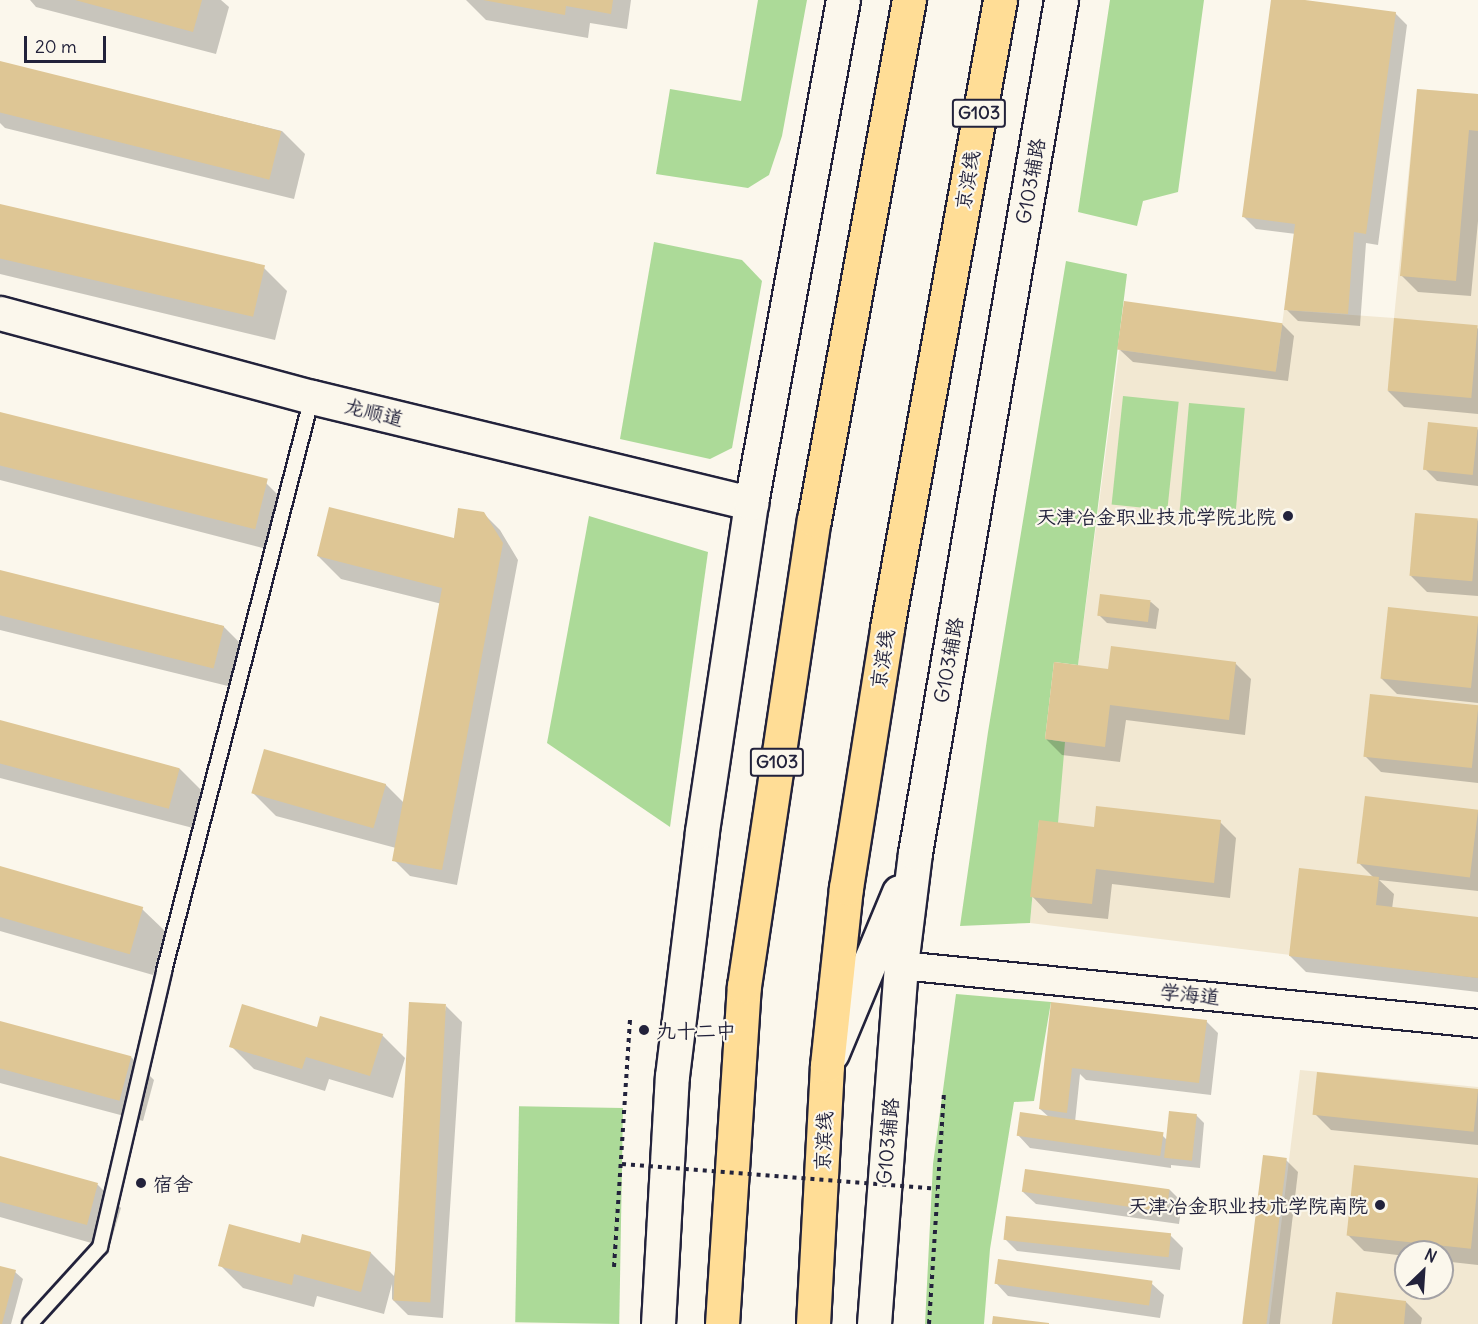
<!DOCTYPE html>
<meta charset="utf-8">
<style>
body{margin:0}
#map{position:relative;width:1478px;height:1324px;overflow:hidden;background:#fbf7ec;font-family:Delius,"LXGW WenKai TC",sans-serif}
div>[style]{position:absolute}
.built>*{inset:0;background:#f2e8d2}
.green>*{inset:0;background:#acda98;transform-origin:0 0}
.shadow>*{inset:0;background:#0003}
.building>*{inset:0;background:#dec695;transform-origin:0 0}
.path>*{height:4px;margin-top:-2px;transform-origin:0;background:repeating-linear-gradient(90deg,#22223b 0 4.5px,transparent 0 9px)}
.roads{filter:drop-shadow(2px 0 #22223b) drop-shadow(-2px 0 #22223b) drop-shadow(0 2px #22223b) drop-shadow(0 -2px #22223b)}
.lane>*{height:14px;margin:-7px;padding:0 7px;transform-origin:7px;border-radius:7px;background:#fbf7ec}
.street>*{height:27px;margin:-13.5px;padding:0 13.5px;transform-origin:13.5px;border-radius:13.5px;background:#fbf7ec}
.secondary>*{height:33px;margin:-16.5px;padding:0 16.5px;transform-origin:16.5px;border-radius:16.5px;background:#fbf7ec}
.highway>*{height:33px;margin:-16.5px;padding:0 16.5px;transform-origin:16.5px;border-radius:16.5px;background:#ffdd96}
.path-bridge>*{height:4px;margin-top:-2px;transform-origin:0;background:repeating-linear-gradient(90deg,#22223b 0 4.5px,transparent 0 9px)}
.dots>*{width:16px;height:16px;translate:-50% -50%;box-sizing:border-box;border:3px solid #fbf7ec;border-radius:50%}
span{translate:-50% -50%;white-space:nowrap;text-align:center;line-height:1.15;-webkit-text-stroke:4.5px #fbf7ec;paint-order:stroke}
.shield-label span{padding:2px 4px;background:#fbf7ec;border:2px solid;border-radius:4px;-webkit-text-stroke-width:0}
.shield-label{font-size:18px;color:#22223b;font-weight:700}
.street-label{font-size:20px;color:#22223b}
.poi-label{font-size:20px;color:#22223b}
.right{translate:-100% -50%;text-align:right}
.left{translate:0 -50%;text-align:left}
.north{position:absolute;left:1394px;top:1240px;width:60px;height:60px;box-sizing:border-box;background:#fbf7ec;border:2px solid #a4a2a5;border-radius:50%;rotate:25deg;font-size:16px;font-weight:700;line-height:24px;text-align:center;color:#22223b}
.north::after{content:'';display:block;margin:auto;width:21px;height:27px;background:#22223b;clip-path:polygon(50% 0,100% 100%,50% 72%,0 100%)}
.scale{position:absolute;left:24px;top:36px;width:82px;height:27px;box-sizing:border-box;border:3px solid #22223b;border-top:0;padding-left:8px;font-size:18px;line-height:21px;white-space:nowrap;color:#22223b;-webkit-text-stroke:4px #fbf7ec;paint-order:stroke}
</style>
<div id="map">
<div class="built">
<i style="clip-path:polygon(1417px 89px,1478px 94px,1478px 978px,1030px 923px,1039px 820px,1065px 742px,1045px 739px,1054px 662px,1078px 665px,1119px 350px,1276px 370px,1284px 310px,1394px 318px)"></i>
<i style="clip-path:polygon(evenodd,1300px 1070px,1478px 1087px,1478px 1324px,1269px 1324px,1300px 1070px,1406px 1252px,1442px 1252px,1442px 1288px,1406px 1288px,1406px 1252px)"></i>
</div>
<div class="green">
<i style="clip-path:polygon(758px 0,807px 0,782px 136px,769px 175px,748px 188px,656px 174px,670px 89px,741px 101px)"></i>
<i style="clip-path:polygon(1110px 0,1204px 0,1178px 192px,1143px 201px,1137px 226px,1078px 212px)"></i>
<i style="clip-path:polygon(654px 242px,742px 260px,762px 281px,732px 448px,710px 459px,620px 439px)"></i>
<i style="clip-path:polygon(1066px 261px,1127px 274px,1078px 665px,1054px 662px,1045px 739px,1065px 742px,1058px 823px,1039px 821px,1030px 923px,960px 926px,988px 732px)"></i>
<i style="left:1123px;top:396px;width:56px;height:109px;rotate:6deg"></i>
<i style="left:1189px;top:403px;width:56px;height:110px;rotate:5deg"></i>
<i style="clip-path:polygon(589px 516px,708px 552px,670px 827px,547px 743px)"></i>
<i style="clip-path:polygon(956px 994px,1051px 1002px,1034px 1101px,1014px 1102px,990px 1249px,984px 1324px,925px 1324px,933px 1164px)"></i>
<i style="left:623px;top:1108px;width:216px;height:104px;rotate:91deg"></i>
</div>
<div class="shadow">
<i style="clip-path:polygon(30px 0,221px 0,229px 7px,216px 54px,36px 7px)"></i>
<i style="clip-path:polygon(466px 0,631px 0,627px 29px,590px 23px,588px 38px,486px 20px)"></i>
<i style="clip-path:polygon(1272px 0,1395px 13px,1407px 25px,1378px 245px,1366px 243px,1360px 326px,1298px 321px,1286px 309px,1296px 234px,1256px 229px,1244px 217px)"></i>
<i style="clip-path:polygon(0 63px,282px 131px,305px 154px,294px 199px,5px 128px,0 123px)"></i>
<i style="clip-path:polygon(1478px 96px,1478px 221px,1471px 296px,1418px 292px,1402px 276px)"></i>
<i style="clip-path:polygon(0 205px,264px 268px,287px 291px,275px 340px,0 274px)"></i>
<i style="clip-path:polygon(1282px 324px,1294px 336px,1288px 381px,1133px 362px,1120px 350px)"></i>
<i style="clip-path:polygon(1478px 328px,1478px 414px,1404px 407px,1388px 391px)"></i>
<i style="clip-path:polygon(0 414px,266px 483px,289px 506px,278px 552px,0 480px)"></i>
<i style="clip-path:polygon(1478px 429px,1478px 486px,1437px 481px,1425px 469px)"></i>
<i style="clip-path:polygon(459px 509px,483px 513px,500px 530px,518px 560px,457px 885px,410px 876px,394px 860px,396px 848px,276px 816px,253px 793px,385px 784px,404px 803px,442px 604px,341px 579px,318px 556px,454px 540px)"></i>
<i style="clip-path:polygon(1478px 520px,1478px 596px,1427px 592px,1411px 576px)"></i>
<i style="clip-path:polygon(0 572px,223px 626px,246px 649px,236px 688px,0 630px)"></i>
<i style="clip-path:polygon(1151px 602px,1159px 609px,1156px 629px,1107px 623px,1099px 615px)"></i>
<i style="clip-path:polygon(1478px 619px,1478px 703px,1397px 694px,1381px 678px)"></i>
<i style="clip-path:polygon(1235px 663px,1251px 679px,1245px 735px,1126px 720px,1120px 762px,1062px 755px,1046px 739px,1110px 670px)"></i>
<i style="clip-path:polygon(1478px 708px,1478px 783px,1381px 772px,1365px 756px)"></i>
<i style="clip-path:polygon(0 722px,180px 769px,203px 792px,193px 828px,0 778px)"></i>
<i style="clip-path:polygon(1478px 811px,1478px 891px,1379px 880px,1394px 894px,1392px 909px,1478px 919px,1478px 992px,1306px 972px,1290px 956px,1374px 878px,1359px 863px)"></i>
<i style="clip-path:polygon(1220px 822px,1236px 838px,1230px 898px,1112px 884px,1108px 919px,1048px 913px,1032px 896px,1095px 829px)"></i>
<i style="clip-path:polygon(0 867px,142px 909px,165px 931px,153px 975px,0 931px)"></i>
<i style="clip-path:polygon(1052px 1004px,1206px 1021px,1218px 1033px,1211px 1095px,1086px 1080px,1080px 1074px,1075px 1122px,1162px 1135px,1167px 1140px,1196px 1115px,1204px 1123px,1200px 1168px,1171px 1165px,1171px 1168px,1030px 1148px,1018px 1135px,1050px 1118px,1040px 1109px)"></i>
<i style="clip-path:polygon(446px 1006px,462px 1022px,443px 1318px,408px 1315px,392px 1299px,392px 1284px,384px 1314px,317px 1296px,314px 1307px,243px 1288px,220px 1265px,301px 1245px,371px 1253px,394px 1276px)"></i>
<i style="clip-path:polygon(0 1022px,131px 1057px,154px 1080px,143px 1121px,0 1083px)"></i>
<i style="clip-path:polygon(318px 1029px,382px 1035px,405px 1058px,393px 1098px,329px 1079px,325px 1091px,254px 1069px,231px 1046px)"></i>
<i style="clip-path:polygon(1478px 1090px,1478px 1145px,1331px 1130px,1315px 1114px)"></i>
<i style="clip-path:polygon(1264px 1157px,1286px 1160px,1298px 1172px,1280px 1324px,1243px 1324px)"></i>
<i style="clip-path:polygon(0 1158px,98px 1185px,121px 1208px,109px 1248px,0 1217px)"></i>
<i style="clip-path:polygon(1478px 1181px,1478px 1265px,1442px 1261px,1442px 1252px,1406px 1252px,1406px 1256px,1364px 1251px,1348px 1235px)"></i>
<i style="clip-path:polygon(1170px 1190px,1182px 1202px,1179px 1224px,1036px 1204px,1023px 1192px)"></i>
<i style="clip-path:polygon(1171px 1236px,1183px 1248px,1180px 1270px,1017px 1251px,1005px 1239px)"></i>
<i style="clip-path:polygon(0 1267px,15px 1272px,23px 1279px,11px 1324px,0 1324px)"></i>
<i style="clip-path:polygon(996px 1283px,1151px 1283px,1164px 1295px,1160px 1318px,1008px 1296px)"></i>
<i style="clip-path:polygon(1406px 1302px,1422px 1318px,1421px 1324px,1334px 1324px)"></i>
</div>
<div class="building">
<i style="clip-path:polygon(75px 0,202px 0,193px 32px)"></i>
<i style="clip-path:polygon(483px 0,613px 0,611px 14px,566px 6px,565px 15px)"></i>
<i style="clip-path:polygon(1271px 0,1305px 0,1396px 12px,1366px 234px,1354px 232px,1348px 314px,1284px 310px,1295px 224px,1242px 217px)"></i>
<i style="left:0;top:61px;width:290px;height:50px;rotate:14deg"></i>
<i style="clip-path:polygon(1417px 89px,1478px 94px,1478px 131px,1469px 130px,1456px 281px,1400px 276px)"></i>
<i style="left:0;top:204px;width:272px;height:53px;rotate:13deg"></i>
<i style="left:1124px;top:301px;width:160px;height:49px;rotate:8deg"></i>
<i style="left:1394px;top:318px;width:84px;height:73px;rotate:5deg"></i>
<i style="left:0;top:412px;width:276px;height:52px;rotate:14deg"></i>
<i style="left:1428px;top:422px;width:50px;height:48px;rotate:6deg"></i>
<i style="clip-path:polygon(329px 507px,454px 538px,458px 508px,484px 512px,503px 543px,442px 870px,392px 861px,442px 588px,317px 556px)"></i>
<i style="left:1415px;top:513px;width:63px;height:63px;rotate:5deg"></i>
<i style="left:0;top:570px;width:231px;height:44px;rotate:14deg"></i>
<i style="left:1100px;top:594px;width:51px;height:22px;rotate:7deg"></i>
<i style="left:1388px;top:607px;width:91px;height:72px;rotate:6deg"></i>
<i style="clip-path:polygon(1111px 646px,1236px 662px,1229px 720px,1110px 705px,1105px 747px,1045px 739px,1054px 662px,1108px 669px)"></i>
<i style="left:1370px;top:694px;width:109px;height:63px;rotate:6deg"></i>
<i style="left:0;top:720px;width:186px;height:42px;rotate:15deg"></i>
<i style="left:264px;top:749px;width:127px;height:46px;rotate:16deg"></i>
<i style="left:1365px;top:796px;width:114px;height:68px;rotate:7deg"></i>
<i style="clip-path:polygon(1096px 806px,1221px 820px,1214px 883px,1096px 869px,1092px 904px,1030px 897px,1039px 820px,1094px 827px)"></i>
<i style="left:0;top:866px;width:149px;height:49px;rotate:16deg"></i>
<i style="clip-path:polygon(1299px 868px,1379px 877px,1376px 905px,1478px 917px,1478px 978px,1289px 956px)"></i>
<i style="left:409px;top:1002px;width:37px;height:299px;rotate:3deg"></i>
<i style="clip-path:polygon(1051px 1002px,1207px 1020px,1199px 1083px,1072px 1068px,1067px 1113px,1039px 1109px)"></i>
<i style="clip-path:polygon(242px 1004px,317px 1027px,320px 1016px,383px 1034px,370px 1076px,306px 1057px,302px 1069px,229px 1047px)"></i>
<i style="left:0;top:1021px;width:136px;height:46px;rotate:15deg"></i>
<i style="left:1317px;top:1072px;width:162px;height:43px;rotate:6deg"></i>
<i style="left:1169px;top:1111px;width:28px;height:47px;rotate:6deg"></i>
<i style="left:1020px;top:1112px;width:145px;height:24px;rotate:8deg"></i>
<i style="left:1263px;top:1155px;width:24px;height:170px;rotate:7deg"></i>
<i style="clip-path:polygon(0 1156px,98px 1183px,87px 1225px,0 1202px)"></i>
<i style="left:1354px;top:1165px;width:125px;height:71px;rotate:6deg"></i>
<i style="left:1025px;top:1169px;width:146px;height:23px;rotate:8deg"></i>
<i style="left:1006px;top:1216px;width:166px;height:24px;rotate:6deg"></i>
<i style="clip-path:polygon(229px 1224px,300px 1243px,302px 1234px,371px 1252px,361px 1292px,294px 1274px,292px 1285px,218px 1266px)"></i>
<i style="left:998px;top:1259px;width:156px;height:25px;rotate:8deg"></i>
<i style="clip-path:polygon(0 1266px,16px 1270px,2px 1324px,0 1324px)"></i>
<i style="clip-path:polygon(1336px 1292px,1406px 1301px,1404px 1324px,1332px 1324px)"></i>
<i style="clip-path:polygon(993px 1316px,1049px 1323px,1049px 1324px,992px 1324px)"></i>
</div>
<div class="path">
<i style="left:614px;top:1267px;width:251px;rotate:-86.3deg"></i>
<i style="left:929px;top:1324px;width:233px;rotate:-86.3deg"></i>
</div>
<div class="roads">
<div class="lane">
<i style="left:30px;top:1324px;width:104px;rotate:-47.7deg"></i>
<i style="left:100px;top:1247px;width:283px;rotate:-76.9deg"></i>
<i style="left:164px;top:971px;width:593px;rotate:-75.54deg"></i>
</div>
<div class="street">
<i style="left:901px;top:965px;width:580px;rotate:5.74deg"></i>
</div>
<div class="secondary">
<i style="left:0;top:313px;width:323px;rotate:15.1deg"></i>
<i style="left:312px;top:397px;width:452px;rotate:13.6deg"></i>
<i style="left:832px;top:1053px;width:174px;rotate:-67.4deg"></i>
<i style="left:658px;top:1324px;width:248px;rotate:-86.8deg"></i>
<i style="left:672px;top:1076px;width:247px;rotate:-83deg"></i>
<i style="left:702px;top:831px;width:332px;rotate:-81.5deg"></i>
<i style="left:751px;top:503px;width:511px;rotate:-79.64deg"></i>
<i style="left:874px;top:1324px;width:360px;rotate:-85.7deg"></i>
<i style="left:901px;top:965px;width:113px;rotate:-82.9deg"></i>
<i style="left:915px;top:853px;width:865px;rotate:-80.29deg"></i>
</div>
<div class="highway">
<i style="left:722px;top:1324px;width:339px;rotate:-86.3deg"></i>
<i style="left:744px;top:986px;width:471px;rotate:-81.5deg"></i>
<i style="left:814px;top:520px;width:529px;rotate:-79.65deg"></i>
<i style="left:813px;top:1324px;width:259px;rotate:-86.9deg"></i>
<i style="left:827px;top:1065px;width:178px;rotate:-83.9deg"></i>
<i style="left:846px;top:888px;width:263px;rotate:-81deg"></i>
<i style="left:887px;top:628px;width:638px;rotate:-79.8deg"></i>
</div>
</div>
<div class="path-bridge">
<i style="left:622px;top:1164px;width:316px;rotate:4.5deg"></i>
</div>
<div class="dots">
<i style="left:1288px;top:516px;background:#22223b"></i>
<i style="left:644px;top:1030px;background:#22223b"></i>
<i style="left:141px;top:1183px;background:#22223b"></i>
<i style="left:1380px;top:1205px;background:#22223b"></i>
</div>
<div class="shield-label">
<span style="left:979px;top:113px">G103</span>
<span style="left:777px;top:762px">G103</span>
</div>
<div class="street-label">
<span style="left:967px;top:180px;rotate:-80deg">京滨线</span>
<span style="left:1030px;top:181px;rotate:-80deg">G103辅路</span>
<span style="left:374px;top:412px;rotate:14deg">龙顺道</span>
<span style="left:882px;top:659px;rotate:-81deg">京滨线</span>
<span style="left:948px;top:660px;rotate:-80deg">G103辅路</span>
<span style="left:1190px;top:994px;rotate:6deg">学海道</span>
<span style="left:823px;top:1141px;rotate:-87deg">京滨线</span>
<span style="left:887px;top:1141px;rotate:-85deg">G103辅路</span>
</div>
<div class="poi-label">
<span class="right" style="left:1276px;top:516px">天津冶金职业技术学院北院</span>
<span class="left" style="left:656px;top:1030px">九十二中</span>
<span class="left" style="left:153px;top:1183px">宿舍</span>
<span class="right" style="left:1368px;top:1205px">天津冶金职业技术学院南院</span>
</div>
<div class="north">N</div>
<div class="scale">20 m</div>
</div>
